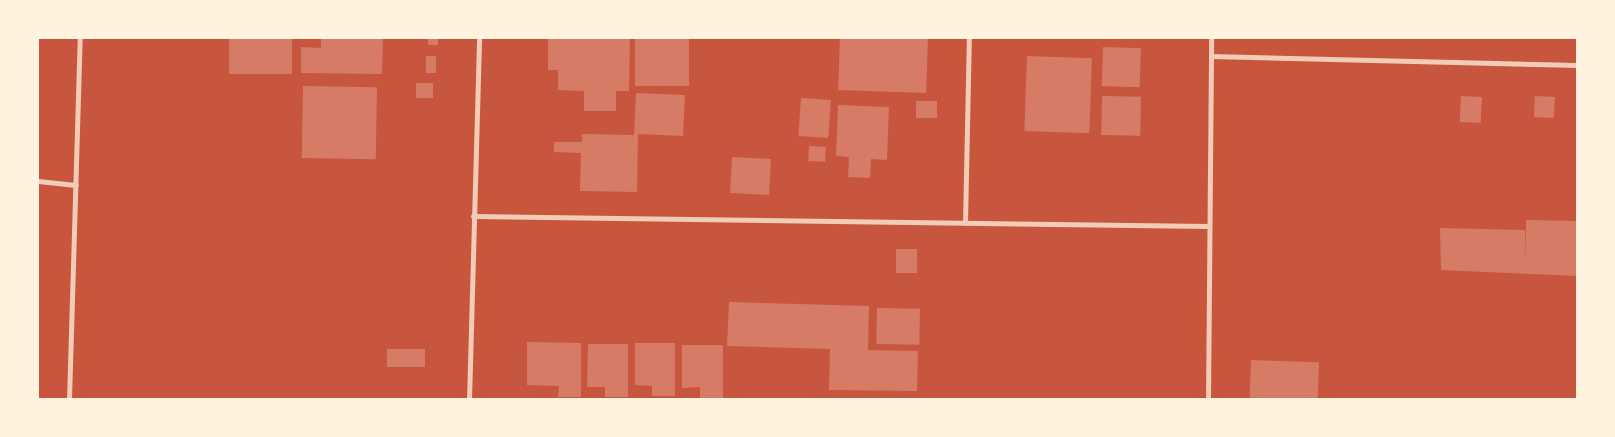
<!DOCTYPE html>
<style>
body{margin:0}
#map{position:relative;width:1615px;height:437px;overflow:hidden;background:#c8553d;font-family:"Work Sans",sans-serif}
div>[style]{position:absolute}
.building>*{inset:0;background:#d67c66;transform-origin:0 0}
.minor>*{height:5px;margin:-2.5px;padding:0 2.5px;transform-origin:2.5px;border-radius:2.5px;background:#f1ccb7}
span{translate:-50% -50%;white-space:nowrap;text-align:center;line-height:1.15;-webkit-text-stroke:4.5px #fff3e0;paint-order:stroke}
.frame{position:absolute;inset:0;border:39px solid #fff3e0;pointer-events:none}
</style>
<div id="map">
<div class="building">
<i style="left:229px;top:38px;width:63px;height:36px"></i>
<i style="clip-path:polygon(321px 38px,383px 38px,382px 74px,301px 73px,301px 47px,321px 48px)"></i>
<i style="left:428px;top:38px;width:10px;height:7px"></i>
<i style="clip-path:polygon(548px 38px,630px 38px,629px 91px,616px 91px,616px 111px,584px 111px,584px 91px,558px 90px,558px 70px,548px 70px)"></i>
<i style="left:635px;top:38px;width:54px;height:48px"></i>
<i style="left:928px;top:38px;width:55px;height:88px;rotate:92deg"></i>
<i style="left:1103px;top:47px;width:38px;height:39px;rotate:2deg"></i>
<i style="left:426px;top:56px;width:10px;height:17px"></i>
<i style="left:1027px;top:56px;width:65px;height:75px;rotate:2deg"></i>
<i style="left:416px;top:83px;width:17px;height:15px"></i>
<i style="left:303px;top:86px;width:74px;height:72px;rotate:1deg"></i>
<i style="clip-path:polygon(636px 93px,685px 95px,683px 136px,638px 134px,637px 192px,580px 191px,581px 153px,554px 152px,554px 142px,582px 142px,582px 134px,634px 135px)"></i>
<i style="left:1102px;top:96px;width:39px;height:39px;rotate:1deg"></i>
<i style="left:1461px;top:96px;width:21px;height:26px;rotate:3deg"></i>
<i style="left:1535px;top:96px;width:20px;height:21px;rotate:3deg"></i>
<i style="left:801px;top:98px;width:30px;height:38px;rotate:4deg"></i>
<i style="left:916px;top:101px;width:21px;height:17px"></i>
<i style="clip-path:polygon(838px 105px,889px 107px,887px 160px,871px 159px,870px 178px,848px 177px,849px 157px,836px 156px)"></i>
<i style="left:809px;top:146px;width:17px;height:15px;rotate:3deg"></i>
<i style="left:732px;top:157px;width:39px;height:36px;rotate:3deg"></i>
<i style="clip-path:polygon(1526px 220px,1578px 221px,1578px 276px,1441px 270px,1440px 228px,1525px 230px,1525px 267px)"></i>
<i style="left:896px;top:249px;width:21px;height:24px"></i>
<i style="clip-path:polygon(729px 302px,869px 306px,868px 350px,918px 351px,917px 391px,829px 390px,830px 349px,727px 346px)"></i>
<i style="left:877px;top:308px;width:43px;height:36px;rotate:1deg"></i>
<i style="clip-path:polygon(527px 342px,581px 343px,581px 397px,558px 397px,559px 386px,527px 385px)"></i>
<i style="clip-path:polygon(635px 343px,675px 343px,675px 396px,652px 396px,652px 386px,635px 385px)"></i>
<i style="clip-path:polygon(588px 344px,628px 344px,628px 397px,605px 397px,605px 387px,587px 387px)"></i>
<i style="clip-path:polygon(682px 345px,723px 345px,723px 398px,700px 398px,700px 387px,682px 388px)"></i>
<i style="left:387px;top:349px;width:38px;height:18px"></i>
<i style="left:1251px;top:360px;width:68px;height:40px;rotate:2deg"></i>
</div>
<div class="minor">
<i style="left:1211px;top:56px;width:367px;rotate:1.4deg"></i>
<i style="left:38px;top:181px;width:38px;rotate:6deg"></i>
<i style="left:473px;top:216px;width:736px;rotate:0.78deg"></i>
<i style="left:965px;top:223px;width:185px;rotate:-88.8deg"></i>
<i style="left:69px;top:400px;width:362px;rotate:-88.3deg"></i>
<i style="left:469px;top:400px;width:362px;rotate:-88.4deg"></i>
<i style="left:1208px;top:400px;width:362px;rotate:-89.5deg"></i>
</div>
<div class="frame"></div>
</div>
